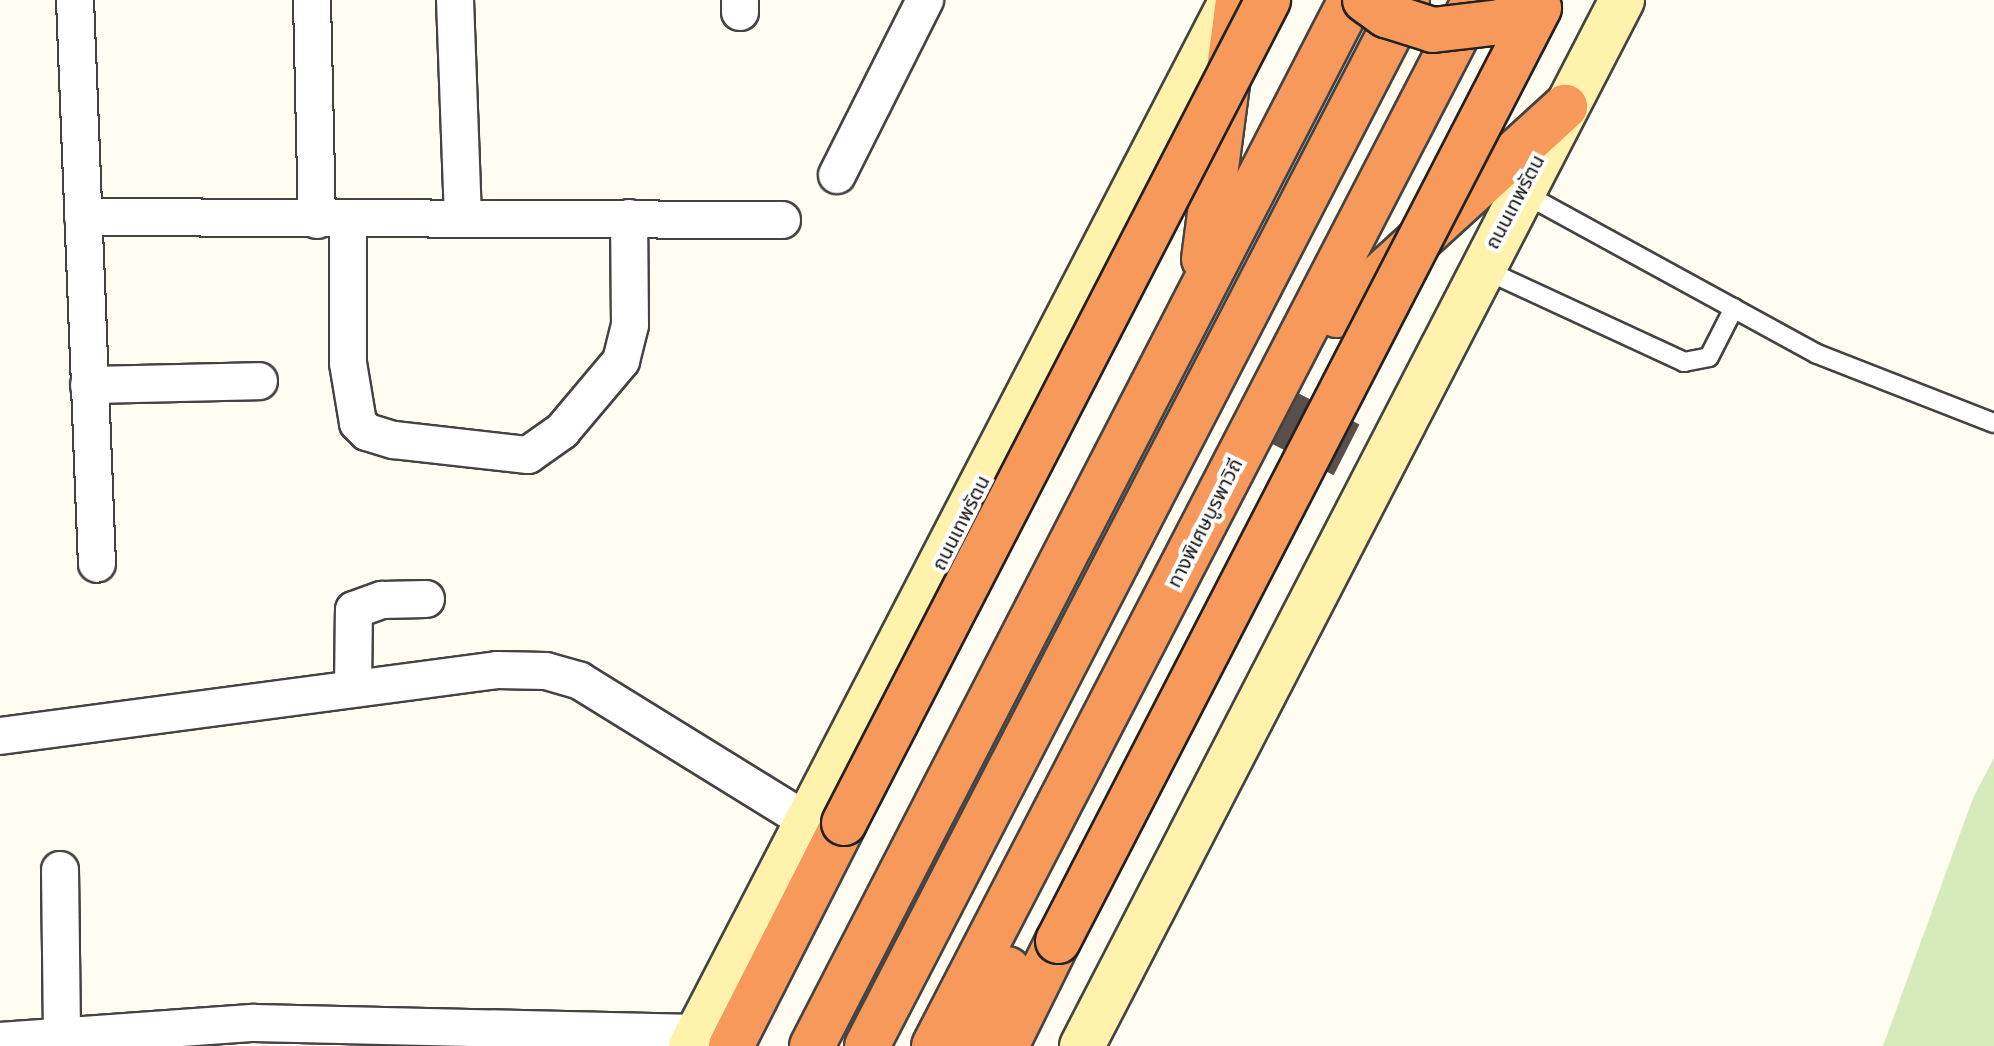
<!DOCTYPE html>
<meta charset="utf-8">
<style>
body{margin:0}
#map{position:relative;width:1994px;height:1046px;overflow:hidden;background:#fffcf2;font-family:"Source Serif 4","Noto Sans Thai",serif}
div>[style]{position:absolute}
.green>*{inset:0;background:#d6ebbb}
.building>*{inset:0;background:#59504c;transform-origin:0 0}
.roads{filter:drop-shadow(2px 0 #434343) drop-shadow(-2px 0 #434343) drop-shadow(0 2px #434343) drop-shadow(0 -2px #434343)}
.lane>*{height:18px;margin:-9px;padding:0 9px;transform-origin:9px;border-radius:9px;background:#fff}
.street>*{height:36px;margin:-18px;padding:0 18px;transform-origin:18px;border-radius:18px;background:#fff}
.secondary>*{height:44px;margin:-22px;padding:0 22px;transform-origin:22px;border-radius:22px;background:#fff2ad}
.highway>*{height:44px;margin:-22px;padding:0 22px;transform-origin:22px;border-radius:22px;background:#f6995a}
.bridges{filter:drop-shadow(2px 0 #212121) drop-shadow(-2px 0 #212121) drop-shadow(0 2px #212121) drop-shadow(0 -2px #212121)}
.highway-bridge>*{height:44px;margin:-22px;padding:0 22px;transform-origin:22px;border-radius:22px;background:#f6995a}
span{translate:-50% -50%;white-space:nowrap;text-align:center;line-height:1.15;-webkit-text-stroke:8px #fff;paint-order:stroke}
.street-label{font-size:20px;color:#101010}
</style>
<div id="map">
<div class="green">
<i style="clip-path:polygon(1994px 758px,1994px 1046px,1883px 1046px,1973px 798px)"></i>
</div>
<div class="building">
<i style="left:1290px;top:389px;width:78px;height:57px;rotate:27deg"></i>
</div>
<div class="roads">
<div class="lane">
<i style="left:1523px;top:193px;width:335px;rotate:28.7deg"></i>
<i style="left:1817px;top:354px;width:190px;rotate:21.3deg"></i>
<i style="left:1481px;top:268px;width:224px;rotate:24.8deg"></i>
<i style="left:1684px;top:362px;width:25px;rotate:-11deg"></i>
<i style="left:1709px;top:357px;width:55px;rotate:-63deg"></i>
</div>
<div class="street">
<i style="left:75px;top:0;width:564px;rotate:87.77deg"></i>
<i style="left:312px;top:0;width:220px;rotate:88.7deg"></i>
<i style="left:455px;top:0;width:216px;rotate:87.9deg"></i>
<i style="left:740px;top:12px;width:12px;rotate:-90deg"></i>
<i style="left:837px;top:175px;width:196px;rotate:-63.3deg"></i>
<i style="left:83px;top:217px;width:699px;rotate:0.25deg"></i>
<i style="left:348px;top:219px;width:144px;rotate:90deg"></i>
<i style="left:348px;top:363px;width:61px;rotate:80.5deg"></i>
<i style="left:358px;top:423px;width:13px;rotate:45deg"></i>
<i style="left:367px;top:432px;width:28px;rotate:17deg"></i>
<i style="left:394px;top:440px;width:135px;rotate:6.4deg"></i>
<i style="left:528px;top:455px;width:42px;rotate:-35.2deg"></i>
<i style="left:562px;top:431px;width:92px;rotate:-49.9deg"></i>
<i style="left:621px;top:361px;width:37px;rotate:-76deg"></i>
<i style="left:630px;top:325px;width:107px;rotate:-90.5deg"></i>
<i style="left:89px;top:385px;width:170px;rotate:-1.3deg"></i>
<i style="left:353px;top:688px;width:78px;rotate:-89.3deg"></i>
<i style="left:354px;top:610px;width:30px;rotate:-20deg"></i>
<i style="left:382px;top:600px;width:44px;rotate:-1.3deg"></i>
<i style="left:0;top:736px;width:501px;rotate:-7.56deg"></i>
<i style="left:497px;top:670px;width:49px;rotate:1.2deg"></i>
<i style="left:546px;top:671px;width:35px;rotate:16deg"></i>
<i style="left:580px;top:681px;width:267px;rotate:31.7deg"></i>
<i style="left:60px;top:870px;width:166px;rotate:89.3deg"></i>
<i style="left:0;top:1041px;width:255px;rotate:-4.1deg"></i>
<i style="left:254px;top:1023px;width:443px;rotate:1.3deg"></i>
</div>
<div class="secondary">
<i style="left:691px;top:1046px;width:1178px;rotate:-62.65deg"></i>
<i style="left:1082px;top:1046px;width:1177px;rotate:-62.69deg"></i>
</div>
<div class="highway">
<i style="left:1204px;top:259px;width:261px;rotate:-82.5deg"></i>
<i style="left:1337px;top:315px;width:309px;rotate:-42.4deg"></i>
<i style="left:731px;top:1046px;width:250px;rotate:-63.1deg"></i>
<i style="left:812px;top:1046px;width:1177px;rotate:-62.74deg"></i>
<i style="left:867px;top:1046px;width:1177px;rotate:-62.69deg"></i>
<i style="left:934px;top:1046px;width:1178px;rotate:-62.65deg"></i>
<i style="left:969px;top:1046px;width:86px;rotate:-63.1deg"></i>
<i style="left:1006px;top:1046px;width:117px;rotate:-63.7deg"></i>
</div>
</div>
<div class="bridges">
<div class="highway-bridge">
<i style="left:1365px;top:0;width:26px;rotate:36deg"></i>
<i style="left:1386px;top:15px;width:49px;rotate:17.7deg"></i>
<i style="left:1433px;top:30px;width:67px;rotate:-6.8deg"></i>
<i style="left:1500px;top:22px;width:41px;rotate:-19.7deg"></i>
<i style="left:844px;top:823px;width:926px;rotate:-62.74deg"></i>
<i style="left:1058px;top:941px;width:1050px;rotate:-62.73deg"></i>
</div>
</div>
<div class="street-label">
<span style="left:1515px;top:202px;rotate:-62deg">ถนนเทพรัตน</span>
<span style="left:961px;top:523px;rotate:-63deg">ถนนเทพรัตน</span>
<span style="left:1205px;top:523px;rotate:-63deg">ทางพิเศษบูรพาวิถี</span>
</div>
</div>
